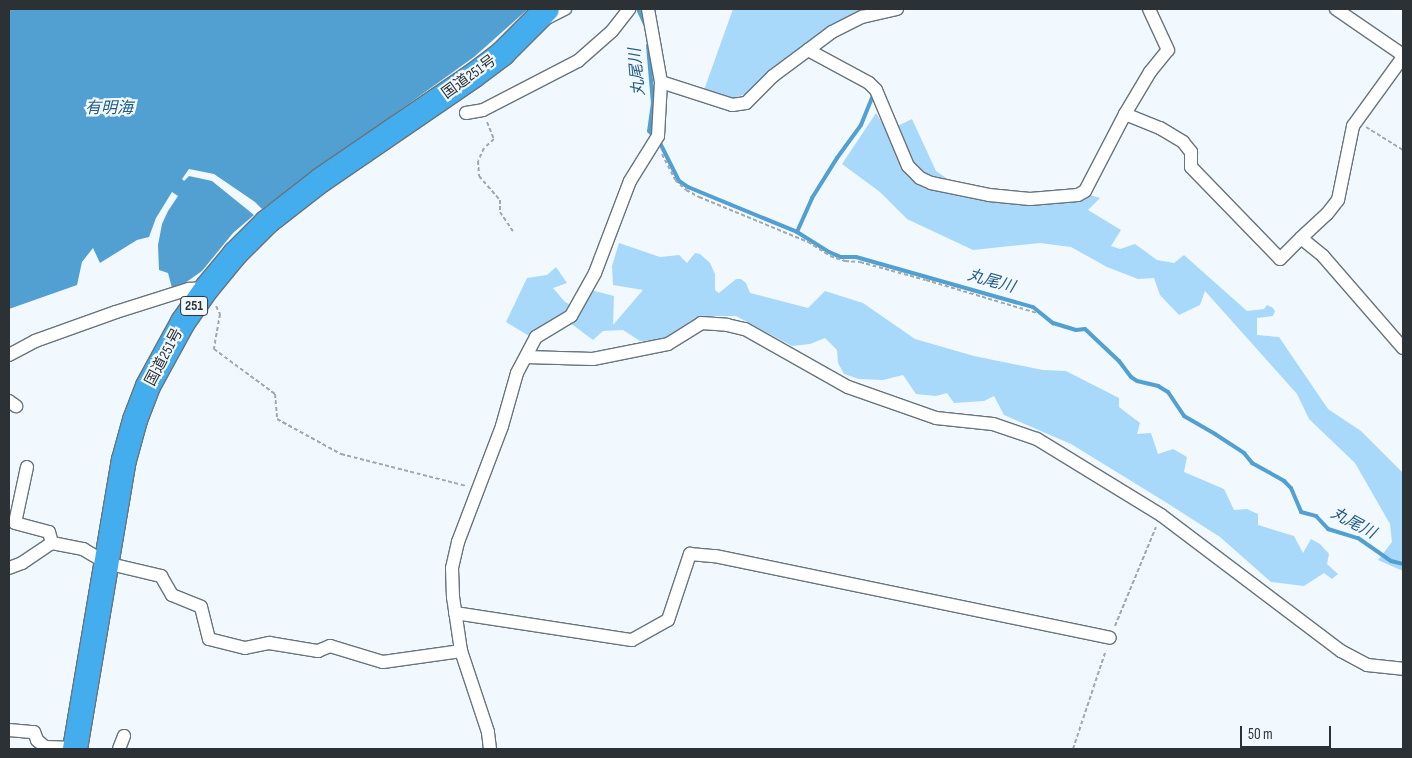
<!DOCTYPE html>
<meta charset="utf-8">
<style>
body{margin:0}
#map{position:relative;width:1412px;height:758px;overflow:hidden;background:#f1f9ff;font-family:"Sofia Sans Condensed","Noto Sans JP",sans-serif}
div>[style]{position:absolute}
.green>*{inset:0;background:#a8d9fb}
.water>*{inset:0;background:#52a0d2}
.stream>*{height:4px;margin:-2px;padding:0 2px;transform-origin:2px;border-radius:2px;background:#52a0d2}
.path>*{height:2px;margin-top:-1px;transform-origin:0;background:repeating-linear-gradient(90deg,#a1a8ad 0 4px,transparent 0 6.5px)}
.roads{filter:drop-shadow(1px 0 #68747c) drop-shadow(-1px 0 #68747c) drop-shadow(0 1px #68747c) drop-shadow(0 -1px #68747c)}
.street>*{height:12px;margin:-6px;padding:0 6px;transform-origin:6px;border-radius:6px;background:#fff}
.highway>*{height:24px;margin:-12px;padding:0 12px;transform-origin:12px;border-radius:12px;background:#43aded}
span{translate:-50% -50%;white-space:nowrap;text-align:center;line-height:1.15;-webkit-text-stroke:4.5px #f1f9ff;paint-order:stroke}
.shield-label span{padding:1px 4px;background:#f1f9ff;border:1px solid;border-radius:4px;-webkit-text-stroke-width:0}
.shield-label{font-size:14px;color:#2c3135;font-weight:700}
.street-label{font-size:15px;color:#2c3135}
.water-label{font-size:16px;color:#245d81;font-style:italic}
.frame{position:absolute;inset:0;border:10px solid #2c3135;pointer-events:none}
.scale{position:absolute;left:1240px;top:726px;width:91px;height:22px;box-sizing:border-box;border:2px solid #2c3135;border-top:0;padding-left:6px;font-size:15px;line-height:18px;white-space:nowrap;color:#2c3135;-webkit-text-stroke:4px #f1f9ff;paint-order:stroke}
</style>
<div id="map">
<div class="green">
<i style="clip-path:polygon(733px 9px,874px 9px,748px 93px,734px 98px,704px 90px)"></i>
<i style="clip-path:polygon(876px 113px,887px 131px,912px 119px,936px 171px,968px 193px,1030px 206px,1059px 203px,1090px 195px,1100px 198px,1088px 210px,1121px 230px,1111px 246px,1120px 249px,1135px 244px,1157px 260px,1174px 263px,1184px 255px,1247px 311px,1264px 309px,1267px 305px,1273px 308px,1275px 311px,1273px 316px,1257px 318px,1257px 335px,1279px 337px,1328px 409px,1361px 431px,1403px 473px,1403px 571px,1378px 560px,1392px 542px,1390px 524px,1355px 463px,1309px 419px,1297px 394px,1205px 291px,1200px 305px,1179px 315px,1160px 295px,1154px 278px,1138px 279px,1107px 267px,1071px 247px,1040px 243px,973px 250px,907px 219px,880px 192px,842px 164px)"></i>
<i style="clip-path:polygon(619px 243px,660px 257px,679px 255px,687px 263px,695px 253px,700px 254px,710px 263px,715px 274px,715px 290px,719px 293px,736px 279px,741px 279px,746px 283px,750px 293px,808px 308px,825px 291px,863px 303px,915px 339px,974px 356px,1043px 370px,1066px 371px,1119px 398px,1119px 407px,1140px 423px,1137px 434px,1151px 433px,1158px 454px,1173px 449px,1187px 457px,1184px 472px,1224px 489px,1234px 510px,1247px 509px,1258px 514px,1258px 525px,1294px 536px,1303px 553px,1311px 539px,1320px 544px,1329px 554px,1327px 564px,1338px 574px,1332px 579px,1324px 573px,1304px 586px,1271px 582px,1220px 537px,1167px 503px,1071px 444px,1004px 415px,994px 396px,984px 401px,954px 403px,947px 393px,936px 396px,916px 394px,903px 375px,883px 380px,859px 379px,844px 374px,838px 363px,837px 350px,825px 338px,810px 344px,792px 346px,736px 316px,701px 316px,664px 340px,640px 341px,623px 330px,603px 331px,593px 340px,573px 325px,551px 322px,529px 336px,506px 322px,527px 278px,547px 275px,556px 267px,567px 283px,553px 288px,565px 302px,582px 310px,591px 290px,614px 296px,613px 325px,643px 290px,613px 285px,612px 266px)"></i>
</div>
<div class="water">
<i style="clip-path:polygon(9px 9px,528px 9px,474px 57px,262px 209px,255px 202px,214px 174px,189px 169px,182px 179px,184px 181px,189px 176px,212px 181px,254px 215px,233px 233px,202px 271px,185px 283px,172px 288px,168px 273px,159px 270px,158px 245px,162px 224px,168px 211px,178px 196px,172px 192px,156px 218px,149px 237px,137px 240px,100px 263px,93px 248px,82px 262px,77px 285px,9px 309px)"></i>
</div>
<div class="stream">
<i style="left:638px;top:9px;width:19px;rotate:65deg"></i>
<i style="left:648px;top:45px;width:58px;rotate:85.1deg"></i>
<i style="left:653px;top:103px;width:28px;rotate:98deg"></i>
<i style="left:649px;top:131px;width:7px;rotate:45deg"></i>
<i style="left:659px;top:141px;width:45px;rotate:63.4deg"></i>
<i style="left:679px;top:181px;width:11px;rotate:34deg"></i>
<i style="left:688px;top:187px;width:118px;rotate:22.4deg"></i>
<i style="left:797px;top:232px;width:38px;rotate:32deg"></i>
<i style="left:829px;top:252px;width:13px;rotate:23deg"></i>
<i style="left:841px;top:257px;width:15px"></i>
<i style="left:856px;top:257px;width:184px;rotate:15.8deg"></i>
<i style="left:1033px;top:307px;width:26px;rotate:39deg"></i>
<i style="left:1053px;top:323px;width:24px;rotate:17deg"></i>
<i style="left:1076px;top:330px;width:9px;rotate:-6deg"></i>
<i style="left:1085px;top:329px;width:47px;rotate:43.3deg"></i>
<i style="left:1119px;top:361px;width:20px;rotate:53deg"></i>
<i style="left:1131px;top:377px;width:7px;rotate:34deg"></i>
<i style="left:1137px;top:381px;width:22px;rotate:13deg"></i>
<i style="left:1158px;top:386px;width:12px;rotate:31deg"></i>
<i style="left:1168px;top:392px;width:29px;rotate:56deg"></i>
<i style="left:1184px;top:416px;width:36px;rotate:30deg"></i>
<i style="left:1215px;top:434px;width:35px;rotate:33deg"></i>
<i style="left:1244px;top:453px;width:13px;rotate:51deg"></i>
<i style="left:1252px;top:463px;width:37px;rotate:29deg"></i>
<i style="left:1284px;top:481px;width:10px;rotate:45deg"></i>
<i style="left:1291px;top:488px;width:26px;rotate:67deg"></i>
<i style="left:1301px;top:512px;width:16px;rotate:15deg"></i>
<i style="left:1316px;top:516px;width:18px;rotate:47deg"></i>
<i style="left:1328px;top:529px;width:31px;rotate:17deg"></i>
<i style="left:1358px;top:538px;width:40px;rotate:34.9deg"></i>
<i style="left:1391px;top:561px;width:12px;rotate:14deg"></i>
<i style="left:797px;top:232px;width:37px;rotate:-66deg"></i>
<i style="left:812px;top:198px;width:47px;rotate:-58deg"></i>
<i style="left:837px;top:158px;width:41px;rotate:-54deg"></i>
<i style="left:861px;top:125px;width:31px;rotate:-68deg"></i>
</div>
<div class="path">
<i style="left:487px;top:122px;width:18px;rotate:68deg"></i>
<i style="left:494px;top:139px;width:13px;rotate:138deg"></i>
<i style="left:484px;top:148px;width:14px;rotate:115deg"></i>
<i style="left:478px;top:161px;width:15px;rotate:86deg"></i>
<i style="left:479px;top:176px;width:32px;rotate:49deg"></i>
<i style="left:500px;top:200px;width:12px;rotate:90deg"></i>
<i style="left:500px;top:212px;width:23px;rotate:56deg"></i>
<i style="left:1366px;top:127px;width:44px;rotate:31.9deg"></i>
<i style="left:662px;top:154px;width:29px;rotate:63deg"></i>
<i style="left:675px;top:180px;width:15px;rotate:42deg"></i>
<i style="left:686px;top:190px;width:15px;rotate:28deg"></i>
<i style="left:699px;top:197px;width:118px;rotate:22.4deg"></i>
<i style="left:808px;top:242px;width:26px;rotate:32deg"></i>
<i style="left:830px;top:256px;width:16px;rotate:18deg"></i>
<i style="left:845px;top:261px;width:15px;rotate:4deg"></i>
<i style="left:860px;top:262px;width:68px;rotate:15.3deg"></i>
<i style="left:926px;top:280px;width:116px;rotate:16.6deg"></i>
<i style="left:216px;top:306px;width:9px;rotate:63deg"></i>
<i style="left:220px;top:314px;width:36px;rotate:100deg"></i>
<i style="left:214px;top:349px;width:76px;rotate:36.4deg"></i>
<i style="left:275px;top:394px;width:25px;rotate:85deg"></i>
<i style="left:277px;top:419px;width:73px;rotate:28.7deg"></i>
<i style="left:341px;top:454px;width:130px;rotate:14.3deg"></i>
<i style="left:1115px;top:626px;width:107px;rotate:-67.5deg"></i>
<i style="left:1073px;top:749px;width:104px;rotate:-71.6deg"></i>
</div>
<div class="roads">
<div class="street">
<i style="left:1336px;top:9px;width:81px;rotate:34.5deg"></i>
<i style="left:543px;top:20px;width:25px;rotate:-27deg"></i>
<i style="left:808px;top:50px;width:30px;rotate:-37deg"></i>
<i style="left:832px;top:32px;width:34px;rotate:-27deg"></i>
<i style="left:862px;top:17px;width:36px;rotate:-13deg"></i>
<i style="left:661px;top:82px;width:75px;rotate:17.9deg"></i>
<i style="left:732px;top:105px;width:14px;rotate:-8deg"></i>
<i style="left:746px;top:103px;width:38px;rotate:-45deg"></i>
<i style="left:773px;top:76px;width:44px;rotate:-36.6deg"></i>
<i style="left:808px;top:50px;width:69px;rotate:28.4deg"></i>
<i style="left:869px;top:83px;width:10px;rotate:45deg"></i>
<i style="left:876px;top:90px;width:82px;rotate:67.2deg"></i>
<i style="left:908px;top:166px;width:17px;rotate:45deg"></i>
<i style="left:920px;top:178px;width:12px;rotate:24deg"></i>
<i style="left:931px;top:183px;width:59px;rotate:11.7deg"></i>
<i style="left:989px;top:195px;width:41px;rotate:5.6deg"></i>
<i style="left:1030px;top:199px;width:48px;rotate:-4.8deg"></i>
<i style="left:1078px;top:195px;width:8px;rotate:-30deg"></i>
<i style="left:1085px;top:191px;width:87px;rotate:-62.5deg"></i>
<i style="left:1125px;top:114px;width:38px;rotate:22deg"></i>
<i style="left:1160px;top:128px;width:27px;rotate:31deg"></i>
<i style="left:1183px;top:142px;width:13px;rotate:51deg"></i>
<i style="left:1191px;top:152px;width:15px;rotate:90deg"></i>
<i style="left:1191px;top:167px;width:128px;rotate:45.9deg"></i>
<i style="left:1280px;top:259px;width:30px;rotate:-45deg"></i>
<i style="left:1301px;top:238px;width:28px;rotate:39deg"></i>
<i style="left:1323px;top:256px;width:122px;rotate:49deg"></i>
<i style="left:466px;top:113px;width:17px;rotate:-10deg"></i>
<i style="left:483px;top:110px;width:107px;rotate:-27.3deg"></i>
<i style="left:578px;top:61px;width:45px;rotate:-41.4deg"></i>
<i style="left:612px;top:31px;width:28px;rotate:-52deg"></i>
<i style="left:1125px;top:114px;width:49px;rotate:-59.2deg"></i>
<i style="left:1150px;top:72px;width:28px;rotate:-51deg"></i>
<i style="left:1168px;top:50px;width:45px;rotate:-114.9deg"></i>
<i style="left:1301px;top:238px;width:35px;rotate:-43deg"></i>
<i style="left:1327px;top:214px;width:18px;rotate:-52deg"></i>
<i style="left:1338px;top:200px;width:76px;rotate:-78.5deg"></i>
<i style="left:1353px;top:126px;width:85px;rotate:-54.1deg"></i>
<i style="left:9px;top:355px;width:30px;rotate:-28deg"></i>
<i style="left:35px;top:341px;width:86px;rotate:-19.7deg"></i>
<i style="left:116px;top:312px;width:77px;rotate:-17.5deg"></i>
<i style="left:189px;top:289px;width:18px;rotate:-3deg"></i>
<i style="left:526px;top:357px;width:67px;rotate:1.7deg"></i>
<i style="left:593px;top:359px;width:76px;rotate:-11.3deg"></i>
<i style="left:668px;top:344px;width:39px;rotate:-32deg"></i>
<i style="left:701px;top:323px;width:26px;rotate:4deg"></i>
<i style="left:727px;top:325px;width:18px;rotate:13deg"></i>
<i style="left:745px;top:329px;width:118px;rotate:29.4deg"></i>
<i style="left:848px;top:387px;width:93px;rotate:19.4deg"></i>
<i style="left:936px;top:418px;width:57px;rotate:6deg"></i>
<i style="left:993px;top:424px;width:46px;rotate:18.8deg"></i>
<i style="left:1037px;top:439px;width:145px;rotate:31.5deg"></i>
<i style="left:1161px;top:515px;width:226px;rotate:37.1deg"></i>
<i style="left:1341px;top:651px;width:30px;rotate:28deg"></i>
<i style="left:1367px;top:665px;width:36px;rotate:6deg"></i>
<i style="left:9px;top:401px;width:9px;rotate:36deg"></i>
<i style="left:27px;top:467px;width:57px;rotate:102.1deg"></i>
<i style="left:15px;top:523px;width:35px;rotate:15deg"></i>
<i style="left:49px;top:532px;width:11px;rotate:75deg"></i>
<i style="left:9px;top:568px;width:14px;rotate:-21deg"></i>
<i style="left:22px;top:563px;width:36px;rotate:-34deg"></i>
<i style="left:52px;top:543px;width:32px;rotate:11deg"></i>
<i style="left:83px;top:549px;width:27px;rotate:31deg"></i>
<i style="left:106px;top:563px;width:57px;rotate:13.3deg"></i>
<i style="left:161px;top:576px;width:22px;rotate:60deg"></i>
<i style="left:172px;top:595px;width:31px;rotate:22deg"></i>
<i style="left:201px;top:607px;width:33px;rotate:76deg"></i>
<i style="left:209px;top:639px;width:37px;rotate:14deg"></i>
<i style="left:245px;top:648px;width:25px;rotate:-12deg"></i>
<i style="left:269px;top:643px;width:50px;rotate:9.3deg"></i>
<i style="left:318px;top:651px;width:13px;rotate:-23deg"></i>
<i style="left:330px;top:646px;width:55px;rotate:16.8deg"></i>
<i style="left:383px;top:662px;width:79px;rotate:-8deg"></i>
<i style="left:455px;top:613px;width:179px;rotate:8.7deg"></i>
<i style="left:632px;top:640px;width:41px;rotate:-29.1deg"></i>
<i style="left:668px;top:620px;width:70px;rotate:-71.6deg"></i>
<i style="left:690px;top:554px;width:25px;rotate:5deg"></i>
<i style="left:715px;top:556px;width:403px;rotate:11.7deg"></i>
<i style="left:9px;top:730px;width:25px;rotate:5deg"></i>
<i style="left:34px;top:732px;width:9px;rotate:69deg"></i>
<i style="left:37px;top:740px;width:11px;rotate:41deg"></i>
<i style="left:45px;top:747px;width:31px;rotate:2deg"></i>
<i style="left:119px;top:749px;width:14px;rotate:-69deg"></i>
<i style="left:490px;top:749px;width:17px;rotate:-97deg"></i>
<i style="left:488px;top:732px;width:85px;rotate:-108.4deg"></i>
<i style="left:461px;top:651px;width:55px;rotate:-98.4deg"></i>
<i style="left:453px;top:597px;width:29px;rotate:-92deg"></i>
<i style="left:452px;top:568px;width:27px;rotate:-77deg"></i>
<i style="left:458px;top:542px;width:124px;rotate:-69.2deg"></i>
<i style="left:502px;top:426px;width:55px;rotate:-74.2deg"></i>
<i style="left:517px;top:373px;width:41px;rotate:-62.2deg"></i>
<i style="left:536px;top:337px;width:41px;rotate:-31deg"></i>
<i style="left:571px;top:316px;width:49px;rotate:-60.8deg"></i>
<i style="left:595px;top:273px;width:98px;rotate:-69.2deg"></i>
<i style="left:630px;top:181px;width:53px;rotate:-58.1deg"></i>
<i style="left:658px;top:136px;width:54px;rotate:-86.8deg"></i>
<i style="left:661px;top:82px;width:74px;rotate:-100.1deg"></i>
</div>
<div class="highway">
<i style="left:75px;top:749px;width:293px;rotate:-80.4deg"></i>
<i style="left:124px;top:460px;width:41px;rotate:-74.6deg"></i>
<i style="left:135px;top:420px;width:36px;rotate:-69deg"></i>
<i style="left:148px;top:386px;width:73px;rotate:-61.3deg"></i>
<i style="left:183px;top:322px;width:42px;rotate:-54.8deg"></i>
<i style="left:207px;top:288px;width:44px;rotate:-50.5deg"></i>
<i style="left:235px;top:254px;width:45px;rotate:-45deg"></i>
<i style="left:267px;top:222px;width:68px;rotate:-37.9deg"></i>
<i style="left:321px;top:180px;width:184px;rotate:-34.4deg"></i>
<i style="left:473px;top:76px;width:38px;rotate:-37deg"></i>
<i style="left:503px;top:53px;width:62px;rotate:-45deg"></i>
</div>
</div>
<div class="shield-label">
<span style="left:194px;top:306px">251</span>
</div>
<div class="street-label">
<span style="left:469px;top:77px;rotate:-36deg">国道251号</span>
<span style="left:164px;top:357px;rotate:-62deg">国道251号</span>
</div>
<div class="water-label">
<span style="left:638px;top:72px;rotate:-95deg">丸尾川</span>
<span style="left:109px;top:109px">有明海</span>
<span style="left:991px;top:282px;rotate:16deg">丸尾川</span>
<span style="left:1353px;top:524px;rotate:28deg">丸尾川</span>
</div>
<div class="frame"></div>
<div class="scale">50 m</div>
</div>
